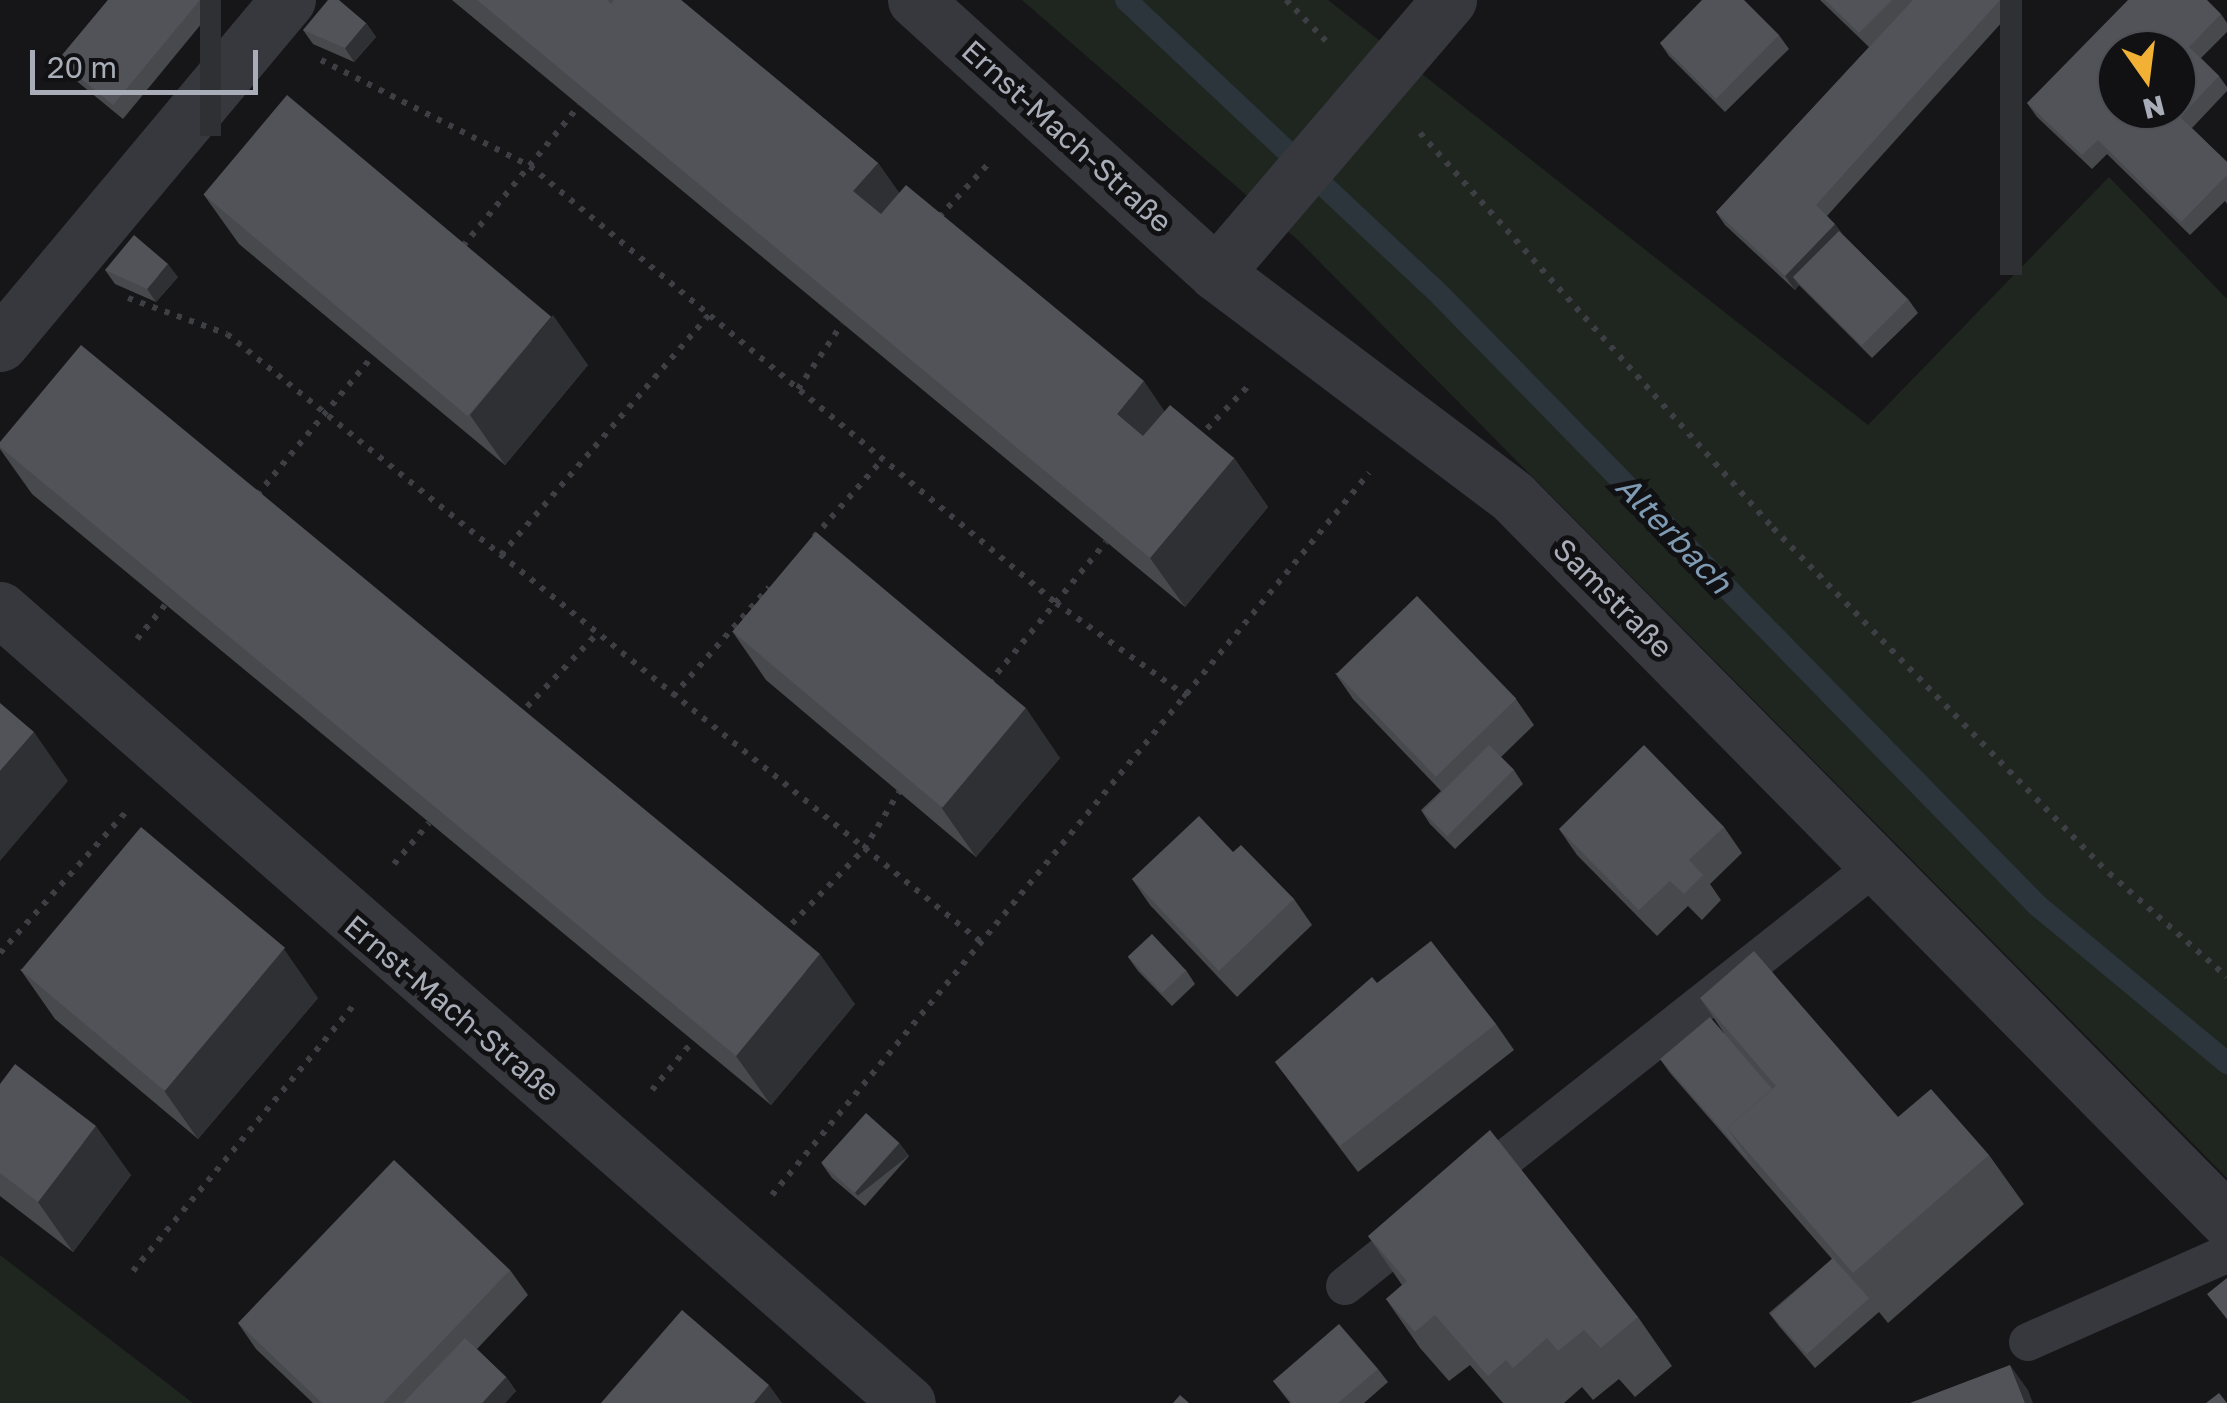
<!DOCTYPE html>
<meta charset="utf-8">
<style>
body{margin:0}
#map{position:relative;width:2227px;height:1403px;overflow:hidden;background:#161618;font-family:"Golos Text",sans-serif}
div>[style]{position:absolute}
.green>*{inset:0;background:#1e261f}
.stream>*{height:22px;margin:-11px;padding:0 11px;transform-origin:11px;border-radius:11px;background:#2c353c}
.path>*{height:6px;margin-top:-3px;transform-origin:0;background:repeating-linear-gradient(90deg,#3d3f44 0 5px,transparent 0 13px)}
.service>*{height:38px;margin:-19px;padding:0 19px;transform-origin:19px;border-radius:19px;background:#37383d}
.minor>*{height:55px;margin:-27.5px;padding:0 27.5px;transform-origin:27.5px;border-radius:27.5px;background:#37383d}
.wall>*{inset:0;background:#47494d}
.shaded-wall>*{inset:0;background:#2f3033;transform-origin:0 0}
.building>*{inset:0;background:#525359;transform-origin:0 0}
span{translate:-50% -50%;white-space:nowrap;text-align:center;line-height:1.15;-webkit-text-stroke:10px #111113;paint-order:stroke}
.street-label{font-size:30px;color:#a8adb8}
.water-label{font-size:32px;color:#7f9bb3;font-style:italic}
.north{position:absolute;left:2097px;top:30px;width:100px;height:100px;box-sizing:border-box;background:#111113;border:2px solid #4d4f55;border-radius:50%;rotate:166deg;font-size:28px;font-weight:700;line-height:40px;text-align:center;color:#a8adb8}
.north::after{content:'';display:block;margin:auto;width:35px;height:45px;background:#f2b134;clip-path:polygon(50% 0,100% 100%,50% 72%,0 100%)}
.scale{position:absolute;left:30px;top:50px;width:228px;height:45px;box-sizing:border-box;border:5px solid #a8adb8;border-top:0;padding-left:12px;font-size:30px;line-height:35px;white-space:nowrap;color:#a8adb8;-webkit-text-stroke:8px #111113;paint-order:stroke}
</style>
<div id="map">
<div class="green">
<i style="clip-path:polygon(1022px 0,1328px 0,1868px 425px,2109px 177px,2227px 299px,2227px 1178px,1299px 241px)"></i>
<i style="clip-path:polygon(0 1255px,193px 1403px,0 1403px)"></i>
</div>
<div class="stream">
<i style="left:1126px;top:0;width:434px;rotate:43.2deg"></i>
<i style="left:1442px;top:297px;width:852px;rotate:45.62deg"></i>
<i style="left:2038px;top:906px;width:246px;rotate:39.7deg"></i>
</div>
<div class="path">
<i style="left:1286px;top:0;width:59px;rotate:45.7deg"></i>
<i style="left:321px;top:60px;width:234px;rotate:26.9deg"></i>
<i style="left:530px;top:166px;width:684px;rotate:39.72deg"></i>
<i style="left:1056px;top:603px;width:162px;rotate:35.5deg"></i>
<i style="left:1420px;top:133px;width:530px;rotate:48.21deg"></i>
<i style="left:1773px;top:528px;width:482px;rotate:45.8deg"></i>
<i style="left:2109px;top:873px;width:157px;rotate:41.4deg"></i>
<i style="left:939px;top:217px;width:76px;rotate:-47.1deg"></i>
<i style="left:463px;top:246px;width:182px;rotate:-50.4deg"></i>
<i style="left:128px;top:298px;width:105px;rotate:20deg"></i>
<i style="left:227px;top:334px;width:969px;rotate:38.88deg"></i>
<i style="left:798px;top:389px;width:78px;rotate:-55.9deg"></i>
<i style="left:1198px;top:438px;width:78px;rotate:-46deg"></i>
<i style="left:257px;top:495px;width:181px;rotate:-50.2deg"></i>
<i style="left:814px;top:537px;width:104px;rotate:-48.5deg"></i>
<i style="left:501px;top:555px;width:318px;rotate:-49.1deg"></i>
<i style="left:137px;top:639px;width:44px;rotate:-50.5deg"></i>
<i style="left:989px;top:683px;width:183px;rotate:-50.3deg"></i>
<i style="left:673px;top:696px;width:145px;rotate:-48.6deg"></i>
<i style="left:518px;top:716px;width:114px;rotate:-46.1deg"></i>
<i style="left:394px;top:864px;width:54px;rotate:-49.5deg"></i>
<i style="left:783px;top:933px;width:117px;rotate:-46deg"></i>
<i style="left:864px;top:849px;width:67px;rotate:-58.4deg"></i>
<i style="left:0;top:953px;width:192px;rotate:-48.2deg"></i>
<i style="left:652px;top:1090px;width:64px;rotate:-50.1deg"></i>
<i style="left:772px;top:1195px;width:937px;rotate:-50.41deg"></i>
<i style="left:133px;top:1271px;width:344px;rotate:-50.3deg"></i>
</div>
<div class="service">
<i style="left:1468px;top:1188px;width:523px;rotate:-38.32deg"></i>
<i style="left:1345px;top:1286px;width:97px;rotate:-38.8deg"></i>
<i style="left:2028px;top:1342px;width:218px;rotate:-23.9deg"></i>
</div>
<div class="minor">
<i style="left:915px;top:0;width:406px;rotate:42.2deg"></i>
<i style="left:1449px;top:0;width:359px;rotate:130.5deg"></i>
<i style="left:1216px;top:273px;width:372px;rotate:37deg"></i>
<i style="left:1513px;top:497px;width:1016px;rotate:45.36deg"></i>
<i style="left:0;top:344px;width:449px;rotate:-50.1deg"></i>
<i style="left:0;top:609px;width:1206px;rotate:41.17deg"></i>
</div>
<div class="wall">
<i style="clip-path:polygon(108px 0,221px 0,123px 119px,68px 74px,58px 60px)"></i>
<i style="clip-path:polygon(452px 0,681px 0,878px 163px,899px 193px,1164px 411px,1234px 458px,1268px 507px,1185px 607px)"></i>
<i style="clip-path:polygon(1820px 0,2022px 0,1827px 216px,1843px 235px,1908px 299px,1918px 313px,1872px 358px,1799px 285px,1795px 290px,1725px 225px,1716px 212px,1869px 47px)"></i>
<i style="clip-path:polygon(2221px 14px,2227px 23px,2227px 32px,2201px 58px,2219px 76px,2227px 87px,2227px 91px,2192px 128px,2227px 162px,2227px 204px,2225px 201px,2190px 235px,2107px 154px,2092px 169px,2037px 117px,2027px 103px)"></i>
<i style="clip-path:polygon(366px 23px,376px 37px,354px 62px,313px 44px,303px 30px)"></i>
<i style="clip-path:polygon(1779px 35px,1789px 49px,1725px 112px,1669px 56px,1660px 43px)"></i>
<i style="clip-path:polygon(204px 195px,588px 365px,505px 465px,239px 244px)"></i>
<i style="clip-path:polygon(105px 270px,178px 277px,156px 302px,115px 284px)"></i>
<i style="clip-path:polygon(0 442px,855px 1004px,771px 1105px,32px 494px,0 449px)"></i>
<i style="clip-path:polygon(732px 631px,1060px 758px,976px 857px,766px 680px)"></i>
<i style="clip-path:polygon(1335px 673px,1516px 699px,1534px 725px,1501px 757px,1514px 770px,1523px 784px,1455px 849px,1430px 824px,1421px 810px,1441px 791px,1353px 699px)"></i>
<i style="clip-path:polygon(1724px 827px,1742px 853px,1710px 884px,1721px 900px,1702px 920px,1688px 906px,1657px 936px,1577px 855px,1559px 829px)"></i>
<i style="clip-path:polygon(1233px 852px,1294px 899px,1312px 925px,1237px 997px,1150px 905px,1132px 879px)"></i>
<i style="clip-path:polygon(1128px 957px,1186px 970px,1195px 984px,1172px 1006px,1138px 971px)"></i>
<i style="clip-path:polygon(20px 969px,318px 998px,198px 1139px,55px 1019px)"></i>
<i style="clip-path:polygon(1377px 983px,1496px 1024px,1514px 1050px,1358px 1172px,1275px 1062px)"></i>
<i style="clip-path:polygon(1700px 998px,1898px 1117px,1989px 1155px,2024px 1204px,1888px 1323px,1879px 1312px,1815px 1368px,1779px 1326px,1769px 1313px,1832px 1259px,1670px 1073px,1660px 1059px,1724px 1033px)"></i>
<i style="clip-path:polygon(0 1084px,131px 1175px,73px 1252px,0 1196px)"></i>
<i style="clip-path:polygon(899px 1143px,909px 1156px,865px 1206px,832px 1178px,822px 1164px)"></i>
<i style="clip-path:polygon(1368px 1236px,1638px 1317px,1672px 1366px,1635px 1397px,1619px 1379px,1593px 1400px,1582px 1387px,1564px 1403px,1503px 1403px,1470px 1365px,1449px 1381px,1420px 1348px,1386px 1299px,1402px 1285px)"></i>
<i style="clip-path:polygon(510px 1270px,528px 1295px,477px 1349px,506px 1377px,516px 1391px,505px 1403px,313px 1403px,256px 1349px,238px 1323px)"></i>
<i style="clip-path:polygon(1378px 1369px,1388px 1382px,1364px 1403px,1290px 1403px,1273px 1381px)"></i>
</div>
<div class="shaded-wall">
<i style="left:200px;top:0;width:21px;height:136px"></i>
<i style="left:2000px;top:0;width:22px;height:275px"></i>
<i style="clip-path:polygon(366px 23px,376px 37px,354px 62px,345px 48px)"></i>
<i style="clip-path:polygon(878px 163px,913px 212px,888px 241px,853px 191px)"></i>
<i style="clip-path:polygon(1835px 224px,1845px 237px,1793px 277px,1799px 285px,1795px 290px,1785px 276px)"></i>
<i style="clip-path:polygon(168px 264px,178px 277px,156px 302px,147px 289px)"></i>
<i style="clip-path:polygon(553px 315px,588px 365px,505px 465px,470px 415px)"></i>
<i style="clip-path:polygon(1144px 381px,1178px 431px,1151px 463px,1117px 414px)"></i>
<i style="clip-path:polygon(1234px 458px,1268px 507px,1185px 607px,1150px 558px)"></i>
<i style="clip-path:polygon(1026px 708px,1060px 758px,976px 857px,941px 807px)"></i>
<i style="clip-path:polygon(34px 732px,68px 781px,0 861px,0 771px)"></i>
<i style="clip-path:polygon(284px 949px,318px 998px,198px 1139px,163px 1089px)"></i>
<i style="clip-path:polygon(820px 954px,855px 1004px,771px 1105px,736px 1056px)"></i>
<i style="clip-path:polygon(96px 1126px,131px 1175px,73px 1252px,38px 1202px)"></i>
<i style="left:899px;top:1143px;width:16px;height:65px;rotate:52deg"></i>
<i style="clip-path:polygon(2010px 1365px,2028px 1390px,2033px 1403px,2025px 1403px)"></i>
<i style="clip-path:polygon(506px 1377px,516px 1391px,505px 1403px,482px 1403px)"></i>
<i style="clip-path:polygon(769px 1385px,782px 1403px,754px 1403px)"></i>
</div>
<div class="building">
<i style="clip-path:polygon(108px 0,200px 0,113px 105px,58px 60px)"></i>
<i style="clip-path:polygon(328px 0,339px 0,366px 23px,345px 48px,303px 30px)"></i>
<i style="clip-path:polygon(477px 0,607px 0,611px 4px,614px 0,681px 0,878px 163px,853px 191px,870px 205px,881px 214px,906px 185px,1144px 381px,1117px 414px,1143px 436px,1170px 405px,1234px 458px,1150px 558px)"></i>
<i style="clip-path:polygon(1702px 0,1744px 0,1779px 35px,1716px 99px,1660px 43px)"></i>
<i style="clip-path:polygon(1825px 0,1892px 0,1859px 33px)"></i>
<i style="clip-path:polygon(1913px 0,2000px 0,1816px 205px,1835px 224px,1785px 276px,1716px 212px)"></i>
<i style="clip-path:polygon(evenodd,2128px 0,2207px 0,2221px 14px,2189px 47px,2219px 76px,2180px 117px,2227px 162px,2227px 175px,2181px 222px,2098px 140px,2082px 155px,2027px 103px,2128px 0,2117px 50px,2177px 50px,2177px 110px,2117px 110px,2117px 50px)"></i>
<i style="left:287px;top:95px;width:345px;height:130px;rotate:40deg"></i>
<i style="left:1839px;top:231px;width:97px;height:65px;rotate:45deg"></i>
<i style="clip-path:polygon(134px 235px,168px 264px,147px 289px,105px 270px)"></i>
<i style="clip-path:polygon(81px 345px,820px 954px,736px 1056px,0 447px,0 442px)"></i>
<i style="left:816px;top:532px;width:274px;height:130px;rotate:40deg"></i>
<i style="left:1417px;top:596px;width:143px;height:112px;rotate:46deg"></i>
<i style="clip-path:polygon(0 703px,34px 732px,0 771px)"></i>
<i style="left:1489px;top:745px;width:35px;height:94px;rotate:45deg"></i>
<i style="clip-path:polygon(1644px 745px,1724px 827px,1689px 860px,1703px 875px,1684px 894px,1670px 881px,1639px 910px,1559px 829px)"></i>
<i style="clip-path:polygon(1199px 816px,1233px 852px,1241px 845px,1294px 899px,1219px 971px,1132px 879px)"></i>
<i style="left:141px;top:827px;width:188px;height:187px;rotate:40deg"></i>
<i style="left:1152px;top:934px;width:50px;height:33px;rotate:47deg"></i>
<i style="clip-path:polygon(1431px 941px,1496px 1024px,1340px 1146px,1275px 1062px,1372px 977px,1377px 983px)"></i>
<i style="clip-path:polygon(1754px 951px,1898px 1117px,1931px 1089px,1989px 1155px,1853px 1273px,1727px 1128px,1776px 1086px,1700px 998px)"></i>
<i style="clip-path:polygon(1710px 1017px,1772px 1089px,1727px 1128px,1752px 1164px,1660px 1059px)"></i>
<i style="clip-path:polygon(15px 1064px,96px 1126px,38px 1202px,0 1173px,0 1084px)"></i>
<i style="left:866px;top:1113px;width:45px;height:67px;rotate:42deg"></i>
<i style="clip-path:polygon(1490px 1130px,1638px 1317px,1601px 1348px,1584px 1330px,1558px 1351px,1547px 1338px,1513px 1368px,1506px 1360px,1488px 1376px,1435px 1315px,1415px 1332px,1386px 1299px,1407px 1281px,1368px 1236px)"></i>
<i style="clip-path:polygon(394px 1160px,510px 1270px,383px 1403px,322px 1403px,238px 1323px)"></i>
<i style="left:1833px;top:1258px;width:54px;height:84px;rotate:48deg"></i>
<i style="clip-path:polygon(2227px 1278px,2227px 1319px,2207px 1294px)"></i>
<i style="clip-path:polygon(682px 1310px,769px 1385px,754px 1403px,601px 1403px)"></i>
<i style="clip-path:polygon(1339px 1324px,1378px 1369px,1338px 1403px,1292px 1403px,1273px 1381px)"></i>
<i style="clip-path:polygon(465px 1338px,506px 1377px,482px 1403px,403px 1403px)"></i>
<i style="clip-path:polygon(2010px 1365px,2025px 1403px,1910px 1403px)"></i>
<i style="clip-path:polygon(2219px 1393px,2227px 1403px,2206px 1403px)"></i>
<i style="clip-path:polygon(1180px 1395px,1189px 1403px,1173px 1403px)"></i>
</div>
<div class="street-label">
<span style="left:1067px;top:136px;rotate:42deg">Ernst-Mach-Straße</span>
<span style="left:1613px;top:598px;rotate:45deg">Samstraße</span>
<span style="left:452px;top:1008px;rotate:40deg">Ernst-Mach-Straße</span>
</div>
<div class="water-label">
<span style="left:1674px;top:534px;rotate:46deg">Alterbach</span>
</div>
<div class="north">N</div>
<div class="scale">20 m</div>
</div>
